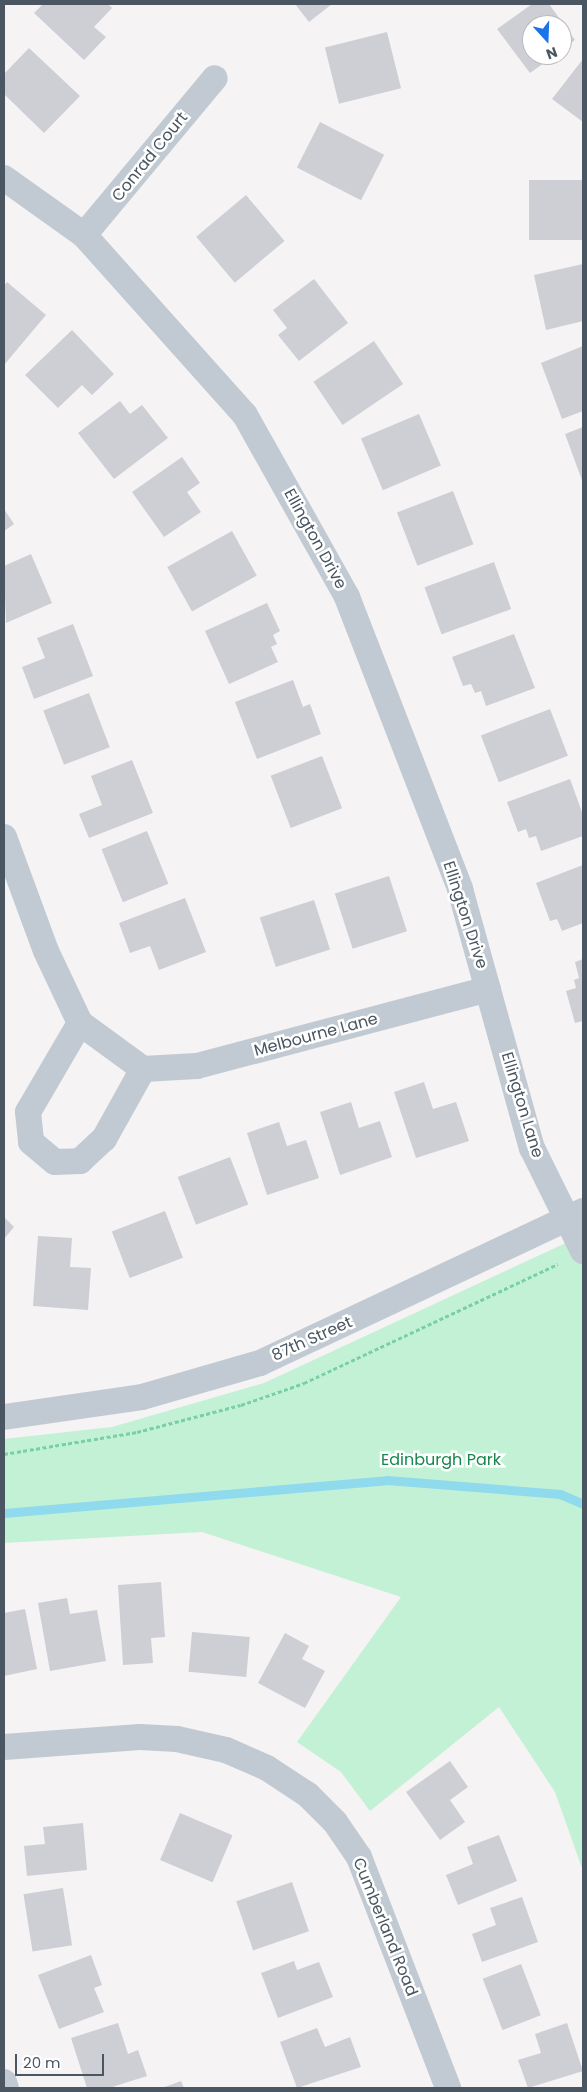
<!DOCTYPE html>
<style>
body{margin:0}
#map{position:relative;width:587px;height:2092px;overflow:hidden;background:#f5f3f3;font-family:Poppins,sans-serif}
div>[style]{position:absolute}
.green>*{inset:0;background:#c3f1d5}
.stream>*{height:9px;margin:-4.5px;padding:0 4.5px;transform-origin:4.5px;border-radius:4.5px;background:#90daee}
.building>*{inset:0;background:#cdcfd5;transform-origin:0 0}
.path>*{height:3px;margin-top:-1.5px;transform-origin:0;background:repeating-linear-gradient(90deg,#7ad0a6 0 4px,transparent 0 6.5px)}
.minor>*{height:26px;margin:-13px;padding:0 13px;transform-origin:13px;border-radius:13px;background:#c1cad2}
span{translate:-50% -50%;white-space:nowrap;text-align:center;line-height:1.15;-webkit-text-stroke:5px #fff;paint-order:stroke}
.street-label{font-size:16px;color:#4a5661}
.park-label{font-size:16px;color:#17864f}
.frame{position:absolute;inset:0;border:5px solid #4a5661;pointer-events:none}
.north{position:absolute;left:522px;top:15px;width:50px;height:50px;box-sizing:border-box;background:#fff;border:1px solid #b7bbc0;border-radius:50%;rotate:160deg;font-size:14px;font-weight:700;line-height:20px;text-align:center;color:#4a5661}
.north::after{content:'';display:block;margin:auto;width:18px;height:22px;background:#1a73e8;clip-path:polygon(50% 0,100% 100%,50% 72%,0 100%)}
.scale{position:absolute;left:15px;top:2054px;width:89px;height:22px;box-sizing:border-box;border:2px solid #4a5661;border-top:0;padding-left:6px;font-size:15px;line-height:18px;white-space:nowrap;color:#4a5661;-webkit-text-stroke:4px #fff;paint-order:stroke}
</style>
<div id="map">
<div class="green">
<i style="clip-path:polygon(583px 1235px,583px 1871px,555px 1792px,499px 1707px,370px 1811px,341px 1772px,297px 1742px,401px 1597px,202px 1532px,4px 1543px,4px 1439px,112px 1427px,264px 1383px)"></i>
</div>
<div class="stream">
<i style="left:4px;top:1513px;width:384px;rotate:-4.9deg"></i>
<i style="left:387px;top:1480px;width:174px;rotate:4.6deg"></i>
<i style="left:560px;top:1494px;width:25px;rotate:23deg"></i>
</div>
<div class="building">
<i style="clip-path:polygon(43px 4px,108px 4px,112px 8px,94px 27px,106px 37px,84px 60px,34px 13px)"></i>
<i style="clip-path:polygon(295px 4px,332px 4px,309px 22px)"></i>
<i style="clip-path:polygon(532px 4px,549px 4px,575px 40px,562px 50px,562px 25px,532px 25px,532px 55px,555px 55px,530px 73px,497px 29px)"></i>
<i style="left:387px;top:32px;width:58px;height:64px;rotate:76deg"></i>
<i style="clip-path:polygon(29px 48px,80px 96px,44px 133px,4px 94px,4px 74px)"></i>
<i style="clip-path:polygon(583px 59px,583px 122px,552px 99px)"></i>
<i style="left:320px;top:122px;width:72px;height:51px;rotate:27deg"></i>
<i style="left:583px;top:180px;width:60px;height:54px;rotate:90deg"></i>
<i style="left:246px;top:195px;width:60px;height:65px;rotate:50deg"></i>
<i style="clip-path:polygon(583px 264px,583px 321px,546px 330px,534px 275px)"></i>
<i style="clip-path:polygon(314px 279px,348px 323px,299px 361px,278px 335px,287px 328px,273px 310px)"></i>
<i style="clip-path:polygon(7px 282px,46px 315px,4px 365px,4px 286px)"></i>
<i style="clip-path:polygon(72px 330px,114px 374px,92px 395px,82px 385px,58px 408px,25px 375px)"></i>
<i style="left:374px;top:341px;width:52px;height:73px;rotate:56deg"></i>
<i style="clip-path:polygon(583px 346px,583px 411px,562px 419px,541px 363px)"></i>
<i style="clip-path:polygon(120px 401px,130px 414px,142px 405px,168px 438px,114px 479px,78px 433px)"></i>
<i style="left:419px;top:414px;width:56px;height:63px;rotate:67deg"></i>
<i style="clip-path:polygon(583px 427px,583px 483px,565px 434px)"></i>
<i style="clip-path:polygon(182px 457px,200px 483px,187px 492px,201px 512px,164px 537px,132px 492px)"></i>
<i style="left:453px;top:491px;width:57px;height:60px;rotate:69deg"></i>
<i style="clip-path:polygon(4px 509px,14px 524px,4px 531px)"></i>
<i style="left:232px;top:531px;width:51px;height:74px;rotate:61deg"></i>
<i style="clip-path:polygon(31px 554px,52px 603px,6px 623px,4px 566px)"></i>
<i style="left:494px;top:562px;width:50px;height:74px;rotate:70deg"></i>
<i style="clip-path:polygon(267px 603px,280px 631px,273px 635px,277px 644px,271px 647px,278px 662px,229px 684px,205px 631px)"></i>
<i style="clip-path:polygon(73px 624px,93px 676px,34px 699px,22px 667px,45px 658px,37px 638px)"></i>
<i style="clip-path:polygon(514px 634px,535px 688px,486px 706px,481px 691px,475px 693px,471px 684px,463px 686px,452px 657px)"></i>
<i style="clip-path:polygon(293px 680px,303px 707px,310px 704px,321px 734px,257px 759px,235px 702px)"></i>
<i style="left:89px;top:693px;width:58px;height:49px;rotate:69deg"></i>
<i style="left:550px;top:709px;width:50px;height:74px;rotate:69deg"></i>
<i style="left:322px;top:756px;width:56px;height:55px;rotate:69deg"></i>
<i style="clip-path:polygon(132px 760px,153px 813px,89px 838px,79px 814px,102px 805px,91px 776px)"></i>
<i style="clip-path:polygon(570px 779px,583px 815px,583px 836px,541px 851px,536px 836px,529px 838px,526px 829px,518px 832px,507px 802px)"></i>
<i style="left:147px;top:831px;width:57px;height:49px;rotate:68deg"></i>
<i style="clip-path:polygon(583px 865px,583px 923px,562px 931px,557px 919px,550px 921px,536px 883px)"></i>
<i style="left:389px;top:876px;width:58px;height:57px;rotate:72deg"></i>
<i style="clip-path:polygon(185px 898px,206px 952px,159px 970px,150px 946px,130px 953px,119px 923px)"></i>
<i style="left:314px;top:900px;width:52px;height:57px;rotate:72deg"></i>
<i style="clip-path:polygon(583px 959px,583px 1021px,575px 1023px,566px 991px,576px 988px,574px 980px,579px 978px,575px 962px)"></i>
<i style="clip-path:polygon(424px 1082px,433px 1109px,456px 1102px,469px 1141px,416px 1158px,394px 1092px)"></i>
<i style="clip-path:polygon(351px 1102px,359px 1128px,380px 1121px,392px 1157px,340px 1175px,320px 1112px)"></i>
<i style="clip-path:polygon(279px 1122px,287px 1146px,306px 1140px,319px 1178px,267px 1195px,247px 1133px)"></i>
<i style="left:230px;top:1157px;width:51px;height:56px;rotate:69deg"></i>
<i style="left:165px;top:1211px;width:50px;height:57px;rotate:69deg"></i>
<i style="clip-path:polygon(4px 1217px,14px 1227px,4px 1239px)"></i>
<i style="clip-path:polygon(38px 1236px,72px 1238px,70px 1267px,91px 1268px,88px 1310px,33px 1306px)"></i>
<i style="clip-path:polygon(161px 1582px,165px 1637px,151px 1638px,153px 1663px,123px 1665px,118px 1585px)"></i>
<i style="clip-path:polygon(67px 1598px,70px 1614px,97px 1610px,106px 1661px,50px 1671px,38px 1603px)"></i>
<i style="clip-path:polygon(25px 1609px,37px 1669px,4px 1676px,4px 1613px)"></i>
<i style="left:192px;top:1632px;width:58px;height:40px;rotate:5deg"></i>
<i style="clip-path:polygon(285px 1633px,309px 1646px,302px 1659px,325px 1671px,305px 1708px,258px 1683px)"></i>
<i style="clip-path:polygon(450px 1761px,468px 1787px,450px 1800px,465px 1822px,440px 1840px,406px 1792px)"></i>
<i style="left:180px;top:1813px;width:57px;height:51px;rotate:23deg"></i>
<i style="clip-path:polygon(83px 1823px,87px 1870px,27px 1876px,24px 1846px,45px 1844px,43px 1827px)"></i>
<i style="clip-path:polygon(499px 1835px,517px 1881px,458px 1905px,446px 1875px,473px 1864px,467px 1847px)"></i>
<i style="left:292px;top:1882px;width:52px;height:59px;rotate:71deg"></i>
<i style="left:63px;top:1888px;width:58px;height:40px;rotate:81deg"></i>
<i style="clip-path:polygon(522px 1897px,538px 1942px,482px 1962px,472px 1934px,496px 1925px,490px 1908px)"></i>
<i style="clip-path:polygon(91px 1955px,102px 1985px,94px 1988px,104px 2012px,59px 2029px,38px 1975px)"></i>
<i style="clip-path:polygon(294px 1961px,297px 1970px,319px 1962px,333px 1997px,278px 2018px,261px 1973px)"></i>
<i style="left:521px;top:1964px;width:55px;height:41px;rotate:69deg"></i>
<i style="clip-path:polygon(118px 2023px,128px 2054px,138px 2050px,147px 2076px,109px 2088px,87px 2088px,71px 2038px)"></i>
<i style="clip-path:polygon(567px 2023px,583px 2071px,528px 2088px,518px 2060px,541px 2053px,535px 2034px)"></i>
<i style="clip-path:polygon(317px 2028px,325px 2047px,350px 2037px,361px 2067px,297px 2088px,280px 2042px)"></i>
<i style="clip-path:polygon(181px 2081px,184px 2088px,162px 2088px)"></i>
</div>
<div class="path">
<i style="left:4px;top:1454px;width:135px;rotate:-9.4deg"></i>
<i style="left:137px;top:1432px;width:107px;rotate:-14.6deg"></i>
<i style="left:241px;top:1405px;width:67px;rotate:-19.2deg"></i>
<i style="left:304px;top:1383px;width:280px;rotate:-25.1deg"></i>
</div>
<div class="minor">
<i style="left:4px;top:178px;width:98px;rotate:35.5deg"></i>
<i style="left:84px;top:235px;width:241px;rotate:48.2deg"></i>
<i style="left:245px;top:415px;width:209px;rotate:60.7deg"></i>
<i style="left:347px;top:597px;width:313px;rotate:68.8deg"></i>
<i style="left:460px;top:889px;width:269px;rotate:74.5deg"></i>
<i style="left:532px;top:1148px;width:115px;rotate:63.7deg"></i>
<i style="left:84px;top:235px;width:204px;rotate:-50.2deg"></i>
<i style="left:4px;top:837px;width:121px;rotate:69.8deg"></i>
<i style="left:46px;top:951px;width:80px;rotate:64.7deg"></i>
<i style="left:80px;top:1023px;width:78px;rotate:36.1deg"></i>
<i style="left:143px;top:1069px;width:54px;rotate:-3.2deg"></i>
<i style="left:197px;top:1066px;width:301px;rotate:-14.8deg"></i>
<i style="left:80px;top:1023px;width:103px;rotate:120.3deg"></i>
<i style="left:28px;top:1112px;width:30px;rotate:84deg"></i>
<i style="left:31px;top:1142px;width:31px;rotate:40deg"></i>
<i style="left:55px;top:1162px;width:25px;rotate:-2deg"></i>
<i style="left:80px;top:1161px;width:33px;rotate:-43deg"></i>
<i style="left:104px;top:1139px;width:80px;rotate:-60.9deg"></i>
<i style="left:4px;top:1417px;width:139px;rotate:-8.2deg"></i>
<i style="left:142px;top:1397px;width:123px;rotate:-16.1deg"></i>
<i style="left:260px;top:1363px;width:357px;rotate:-25.2deg"></i>
<i style="left:4px;top:1747px;width:136px;rotate:-4.2deg"></i>
<i style="left:140px;top:1737px;width:37px;rotate:3deg"></i>
<i style="left:177px;top:1739px;width:50px;rotate:12.7deg"></i>
<i style="left:226px;top:1750px;width:45px;rotate:23.7deg"></i>
<i style="left:267px;top:1768px;width:49px;rotate:33.4deg"></i>
<i style="left:308px;top:1795px;width:38px;rotate:45deg"></i>
<i style="left:335px;top:1822px;width:42px;rotate:55.6deg"></i>
<i style="left:359px;top:1857px;width:248px;rotate:68.9deg"></i>
<i style="left:4px;top:2082px;width:6px;rotate:72deg"></i>
</div>
<div class="street-label">
<span style="left:150px;top:157px;rotate:-51deg">Conrad Court</span>
<span style="left:315px;top:539px;rotate:61deg">Ellington Drive</span>
<span style="left:465px;top:915px;rotate:72deg">Ellington Drive</span>
<span style="left:316px;top:1035px;rotate:-15deg">Melbourne Lane</span>
<span style="left:522px;top:1105px;rotate:73deg">Ellington Lane</span>
<span style="left:312px;top:1339px;rotate:-24deg">87th Street</span>
<span style="left:385px;top:1927px;rotate:68deg">Cumberland Road</span>
</div>
<div class="park-label">
<span style="left:441px;top:1460px">Edinburgh Park</span>
</div>
<div class="frame"></div>
<div class="north">N</div>
<div class="scale">20 m</div>
</div>
